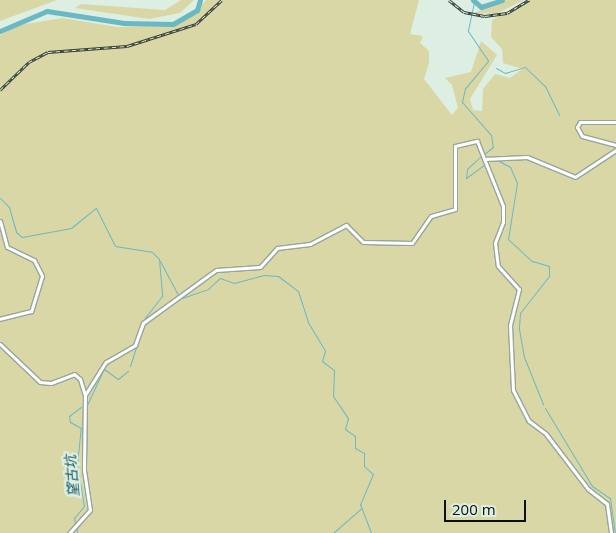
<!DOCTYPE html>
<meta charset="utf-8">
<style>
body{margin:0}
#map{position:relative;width:616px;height:533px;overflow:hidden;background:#ddefe2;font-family:"Open Sans","Noto Sans TC",sans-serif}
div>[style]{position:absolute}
.green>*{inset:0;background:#dad7a7}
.stream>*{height:1px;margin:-0.5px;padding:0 0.5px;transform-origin:0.5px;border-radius:0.5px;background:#69b8c3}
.river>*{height:5px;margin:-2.5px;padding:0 2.5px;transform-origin:2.5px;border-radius:2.5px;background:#69b8c3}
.roads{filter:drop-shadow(1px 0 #95a69b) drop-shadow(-1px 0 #95a69b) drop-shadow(0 1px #95a69b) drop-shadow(0 -1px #95a69b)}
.minor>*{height:3px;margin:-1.5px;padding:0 1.5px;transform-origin:1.5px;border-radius:1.5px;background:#fff}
.rail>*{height:3px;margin-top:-1.5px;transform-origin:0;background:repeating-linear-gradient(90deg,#ddefe2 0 4px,#363f39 0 8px);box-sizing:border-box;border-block:1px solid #363f39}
span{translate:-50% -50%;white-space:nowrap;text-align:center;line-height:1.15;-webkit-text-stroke:4.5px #ddefe2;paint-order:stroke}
.water-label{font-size:14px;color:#0f555d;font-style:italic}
.scale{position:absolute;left:444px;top:500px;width:82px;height:22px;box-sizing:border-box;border:2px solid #0a100c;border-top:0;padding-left:6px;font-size:15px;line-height:18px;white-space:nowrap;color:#0a100c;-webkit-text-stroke:4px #ddefe2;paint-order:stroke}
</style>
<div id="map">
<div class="green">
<i style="clip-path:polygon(0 0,57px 0,0 21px)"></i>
<i style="clip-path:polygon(181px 0,194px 0,180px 13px,149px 19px,75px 8px,81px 4px,165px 10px)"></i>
<i style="clip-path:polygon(206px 0,419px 0,410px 34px,423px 36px,420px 43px,429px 51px,429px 63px,424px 79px,452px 115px,458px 108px,452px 85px,445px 78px,471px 72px,481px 41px,497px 55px,470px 99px,473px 110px,482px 111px,483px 89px,495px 74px,510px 78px,522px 69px,503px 63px,502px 49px,491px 37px,492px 20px,531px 0,616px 0,616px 533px,0 533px,0 35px,19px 25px,63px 18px,117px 27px,176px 25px,195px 14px)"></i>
<i style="clip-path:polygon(506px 0,524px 0,496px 14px,474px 13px)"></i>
</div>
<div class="stream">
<i style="left:474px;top:2px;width:30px;rotate:102deg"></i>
<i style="left:468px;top:31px;width:36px;rotate:56deg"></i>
<i style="left:488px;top:61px;width:35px;rotate:130deg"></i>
<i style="left:465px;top:88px;width:14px;rotate:102deg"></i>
<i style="left:462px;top:102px;width:44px;rotate:48.7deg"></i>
<i style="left:491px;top:135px;width:12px;rotate:81deg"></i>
<i style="left:493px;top:147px;width:11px;rotate:142deg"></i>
<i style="left:496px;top:68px;width:10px;rotate:29deg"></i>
<i style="left:505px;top:73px;width:21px;rotate:-17deg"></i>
<i style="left:525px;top:67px;width:28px;rotate:44deg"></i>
<i style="left:545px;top:86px;width:32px;rotate:64deg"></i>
<i style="left:481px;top:156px;width:19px;rotate:137deg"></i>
<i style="left:467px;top:169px;width:9px;rotate:96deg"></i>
<i style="left:466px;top:178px;width:24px;rotate:-36deg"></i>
<i style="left:497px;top:160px;width:15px;rotate:28deg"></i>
<i style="left:510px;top:167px;width:17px;rotate:66deg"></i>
<i style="left:517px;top:183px;width:57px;rotate:99.1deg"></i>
<i style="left:508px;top:239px;width:33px;rotate:43deg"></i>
<i style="left:532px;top:261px;width:18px;rotate:16deg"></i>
<i style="left:549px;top:266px;width:10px;rotate:90deg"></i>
<i style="left:549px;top:276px;width:47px;rotate:128.1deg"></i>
<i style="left:520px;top:313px;width:16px;rotate:94deg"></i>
<i style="left:519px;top:329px;width:28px;rotate:80deg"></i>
<i style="left:524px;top:357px;width:51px;rotate:68deg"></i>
<i style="left:0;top:198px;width:13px;rotate:45deg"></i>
<i style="left:9px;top:207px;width:26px;rotate:74deg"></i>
<i style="left:16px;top:232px;width:8px;rotate:40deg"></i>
<i style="left:22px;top:237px;width:50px;rotate:-10.4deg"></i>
<i style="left:71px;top:228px;width:32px;rotate:-39deg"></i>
<i style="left:96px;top:208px;width:42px;rotate:63.4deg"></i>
<i style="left:115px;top:246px;width:37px;rotate:9deg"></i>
<i style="left:152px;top:252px;width:10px;rotate:45deg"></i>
<i style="left:159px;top:259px;width:37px;rotate:85deg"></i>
<i style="left:162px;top:296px;width:28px;rotate:128deg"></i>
<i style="left:160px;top:261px;width:38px;rotate:62deg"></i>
<i style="left:182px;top:298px;width:28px;rotate:-19deg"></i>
<i style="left:208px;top:289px;width:16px;rotate:-43deg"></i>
<i style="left:220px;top:278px;width:15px;rotate:20deg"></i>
<i style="left:234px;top:283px;width:31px;rotate:-15deg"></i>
<i style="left:264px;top:275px;width:14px;rotate:4deg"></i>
<i style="left:278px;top:276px;width:25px;rotate:37deg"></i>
<i style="left:298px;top:291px;width:35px;rotate:72deg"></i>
<i style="left:309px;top:324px;width:31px;rotate:59deg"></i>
<i style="left:325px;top:351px;width:10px;rotate:107deg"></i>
<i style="left:322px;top:361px;width:15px;rotate:37deg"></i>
<i style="left:334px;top:370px;width:26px;rotate:92deg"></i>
<i style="left:333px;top:396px;width:27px;rotate:56deg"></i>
<i style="left:348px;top:418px;width:11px;rotate:105deg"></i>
<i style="left:345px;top:429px;width:12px;rotate:35deg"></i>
<i style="left:355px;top:436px;width:12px;rotate:90deg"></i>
<i style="left:355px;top:448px;width:10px;rotate:29deg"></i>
<i style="left:364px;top:453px;width:13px;rotate:90deg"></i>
<i style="left:364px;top:466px;width:12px;rotate:42deg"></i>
<i style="left:373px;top:474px;width:33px;rotate:113deg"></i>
<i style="left:360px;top:504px;width:31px;rotate:69deg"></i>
<i style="left:130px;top:366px;width:45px;rotate:-72deg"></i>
<i style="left:87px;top:405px;width:40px;rotate:-65deg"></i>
<i style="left:104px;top:369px;width:17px;rotate:36deg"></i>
<i style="left:118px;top:379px;width:13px;rotate:-39deg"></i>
<i style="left:545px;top:408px;width:91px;rotate:58.9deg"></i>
<i style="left:592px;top:486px;width:22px;rotate:34deg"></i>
<i style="left:610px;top:498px;width:35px;rotate:82deg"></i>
<i style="left:75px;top:523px;width:5px;rotate:-101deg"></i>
<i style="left:74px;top:518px;width:16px;rotate:-50deg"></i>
<i style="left:84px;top:506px;width:43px;rotate:-99.5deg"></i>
<i style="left:77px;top:464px;width:36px;rotate:-84deg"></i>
<i style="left:81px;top:428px;width:13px;rotate:-151deg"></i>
<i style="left:70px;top:422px;width:6px;rotate:-99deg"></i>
<i style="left:69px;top:416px;width:15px;rotate:-37deg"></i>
<i style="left:77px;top:527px;width:6px;rotate:90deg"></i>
<i style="left:333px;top:533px;width:37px;rotate:-41deg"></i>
</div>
<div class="river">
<i style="left:473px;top:0;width:11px;rotate:41deg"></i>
<i style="left:481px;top:7px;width:22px;rotate:-18deg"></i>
<i style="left:0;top:31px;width:51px;rotate:-23.1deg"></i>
<i style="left:47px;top:11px;width:78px;rotate:8.9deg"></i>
<i style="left:124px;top:23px;width:49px;rotate:1.2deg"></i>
<i style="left:173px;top:24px;width:28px;rotate:-30deg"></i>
<i style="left:197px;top:10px;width:10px;rotate:-73deg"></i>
</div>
<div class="roads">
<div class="minor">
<i style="left:616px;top:122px;width:36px;rotate:180deg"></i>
<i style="left:580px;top:122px;width:6px;rotate:121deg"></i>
<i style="left:577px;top:127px;width:10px;rotate:61deg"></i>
<i style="left:582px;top:136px;width:35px;rotate:15deg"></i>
<i style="left:484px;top:159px;width:43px;rotate:-2.7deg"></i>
<i style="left:527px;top:157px;width:52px;rotate:22.6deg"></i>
<i style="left:575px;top:177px;width:49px;rotate:-33.4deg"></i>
<i style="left:0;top:221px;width:27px;rotate:75deg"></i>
<i style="left:7px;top:247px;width:30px;rotate:26deg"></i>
<i style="left:34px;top:260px;width:18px;rotate:63deg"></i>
<i style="left:42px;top:276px;width:37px;rotate:107deg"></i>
<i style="left:31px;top:311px;width:32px;rotate:166deg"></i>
<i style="left:0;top:344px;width:55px;rotate:43.5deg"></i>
<i style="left:40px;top:382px;width:11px;rotate:5deg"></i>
<i style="left:51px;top:383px;width:25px;rotate:-21deg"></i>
<i style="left:74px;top:374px;width:8px;rotate:40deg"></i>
<i style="left:80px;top:379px;width:17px;rotate:73deg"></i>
<i style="left:85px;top:395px;width:75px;rotate:90.8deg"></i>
<i style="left:84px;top:470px;width:40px;rotate:81.5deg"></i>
<i style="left:90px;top:510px;width:31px;rotate:132deg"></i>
<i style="left:85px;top:395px;width:39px;rotate:-58deg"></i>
<i style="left:106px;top:362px;width:34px;rotate:-30deg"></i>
<i style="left:135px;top:345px;width:23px;rotate:-70deg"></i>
<i style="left:143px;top:323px;width:90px;rotate:-36deg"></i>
<i style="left:216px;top:270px;width:44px;rotate:-3.9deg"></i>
<i style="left:260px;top:267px;width:25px;rotate:-48deg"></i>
<i style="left:277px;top:248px;width:33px;rotate:-7deg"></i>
<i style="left:310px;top:244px;width:41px;rotate:-27.8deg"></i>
<i style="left:346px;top:225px;width:24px;rotate:45deg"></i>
<i style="left:363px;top:242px;width:49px;rotate:1.2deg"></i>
<i style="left:412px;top:243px;width:33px;rotate:-55deg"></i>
<i style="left:431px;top:216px;width:25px;rotate:-16deg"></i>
<i style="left:455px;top:209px;width:63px;rotate:-90deg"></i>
<i style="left:455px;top:146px;width:23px;rotate:-13deg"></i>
<i style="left:477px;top:141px;width:70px;rotate:68.2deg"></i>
<i style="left:503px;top:206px;width:16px;rotate:90deg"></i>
<i style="left:503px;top:222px;width:22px;rotate:111deg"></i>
<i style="left:495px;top:243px;width:23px;rotate:83deg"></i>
<i style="left:498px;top:266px;width:31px;rotate:48deg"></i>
<i style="left:519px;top:289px;width:38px;rotate:104deg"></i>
<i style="left:510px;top:326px;width:64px;rotate:87.3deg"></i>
<i style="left:513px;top:390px;width:35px;rotate:63deg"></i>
<i style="left:529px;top:421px;width:21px;rotate:37deg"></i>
<i style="left:546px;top:434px;width:69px;rotate:52.6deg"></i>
<i style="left:588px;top:489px;width:24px;rotate:38deg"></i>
<i style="left:607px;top:504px;width:29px;rotate:82deg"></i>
</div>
</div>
<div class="rail">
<i style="left:449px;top:0;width:19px;rotate:39deg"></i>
<i style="left:464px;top:12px;width:21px;rotate:11deg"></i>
<i style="left:485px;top:16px;width:22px;rotate:-8deg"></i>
<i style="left:507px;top:13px;width:26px;rotate:-31deg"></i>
<i style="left:0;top:90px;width:40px;rotate:-44deg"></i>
<i style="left:29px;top:62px;width:21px;rotate:-28deg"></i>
<i style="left:48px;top:52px;width:79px;rotate:-4.3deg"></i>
<i style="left:127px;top:46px;width:72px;rotate:-17.7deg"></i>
<i style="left:196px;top:24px;width:35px;rotate:-43deg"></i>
</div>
<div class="water-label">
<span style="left:72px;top:476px;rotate:-95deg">望古坑</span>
</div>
<div class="scale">200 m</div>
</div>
